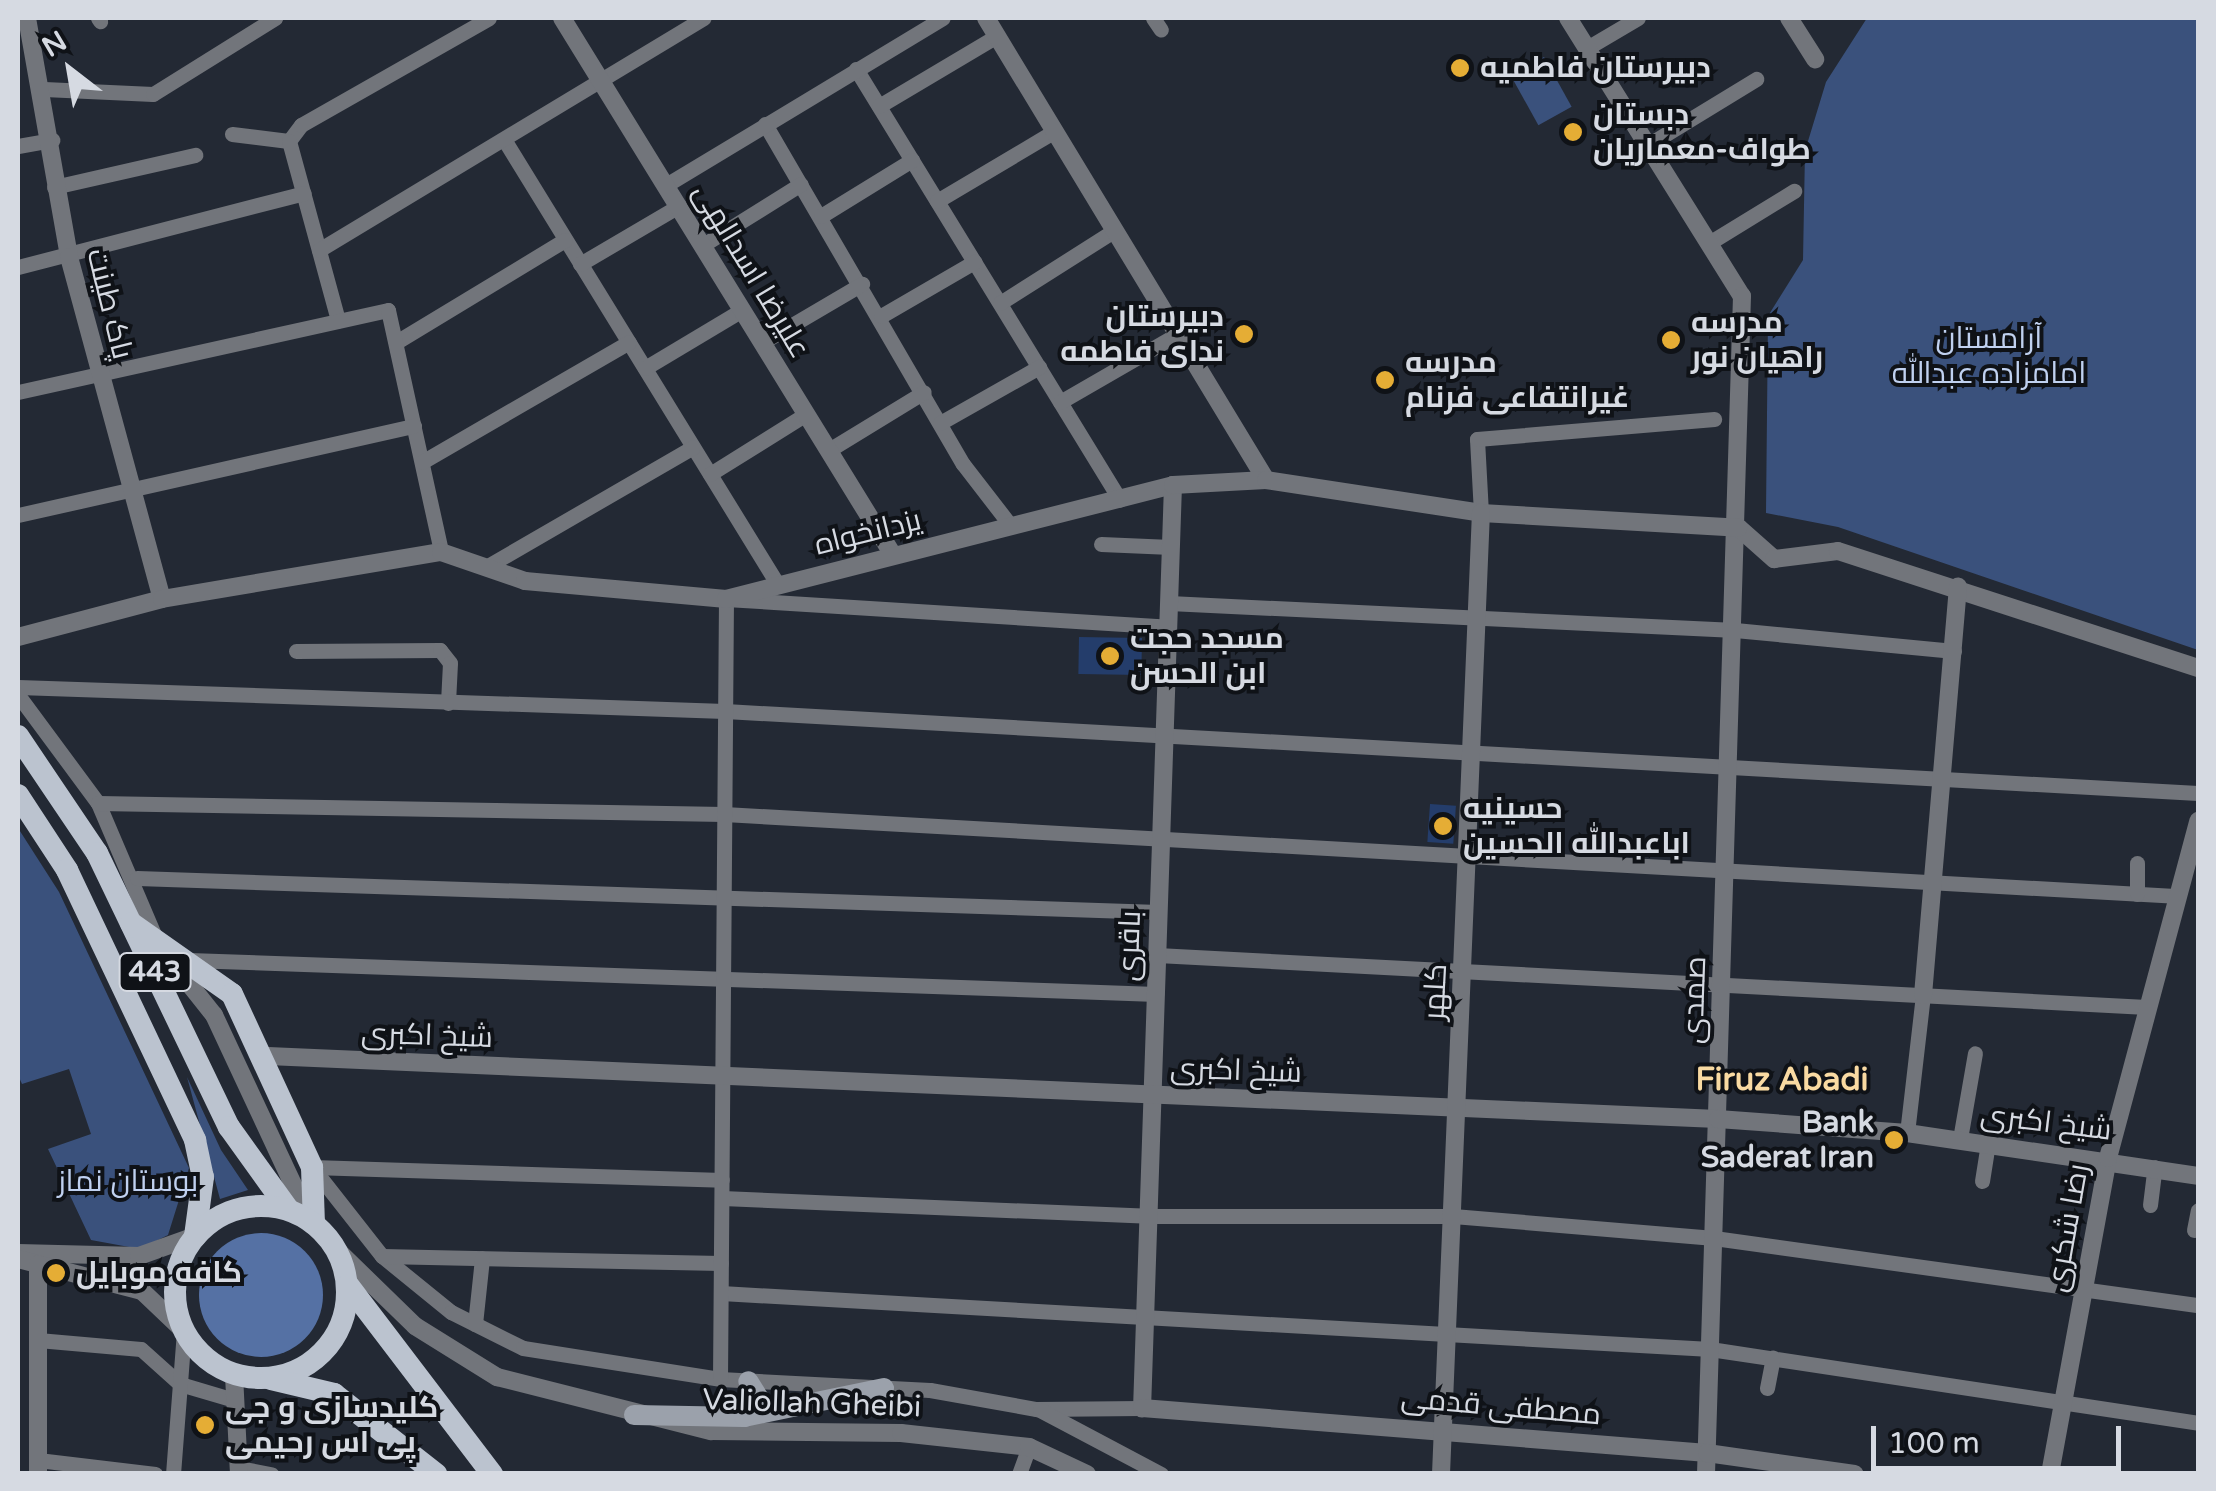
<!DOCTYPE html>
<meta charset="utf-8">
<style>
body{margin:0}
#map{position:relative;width:2216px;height:1491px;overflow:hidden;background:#232934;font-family:"Varela Round",Cairo,sans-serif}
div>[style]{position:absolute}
.green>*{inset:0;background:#3a517c;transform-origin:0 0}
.water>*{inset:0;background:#5571a4}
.round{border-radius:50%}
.building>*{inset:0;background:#243d6b;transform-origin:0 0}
.minor>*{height:15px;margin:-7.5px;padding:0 7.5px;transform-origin:7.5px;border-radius:7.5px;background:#72757b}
.tertiary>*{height:18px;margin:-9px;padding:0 9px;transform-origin:9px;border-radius:9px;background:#72757b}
.secondary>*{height:20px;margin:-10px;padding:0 10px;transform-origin:10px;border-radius:10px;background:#9ba1ab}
.primary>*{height:22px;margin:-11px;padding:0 11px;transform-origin:11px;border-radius:11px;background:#bbc3cf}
.primary>.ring{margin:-11px;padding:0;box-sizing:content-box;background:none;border:22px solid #bbc3cf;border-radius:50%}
.dots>*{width:28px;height:28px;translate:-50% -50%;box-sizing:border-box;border:5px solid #0f1217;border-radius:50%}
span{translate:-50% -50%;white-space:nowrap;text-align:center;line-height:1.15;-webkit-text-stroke:8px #0f1217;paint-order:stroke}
.shield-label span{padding:2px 8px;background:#0f1217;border:2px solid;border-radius:8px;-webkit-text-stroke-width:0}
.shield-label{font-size:28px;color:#d6dae2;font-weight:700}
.poi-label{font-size:30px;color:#d6dae2;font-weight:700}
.left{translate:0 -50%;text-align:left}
.right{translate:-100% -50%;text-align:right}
.street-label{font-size:30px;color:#d6dae2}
.park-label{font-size:30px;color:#c0d1f0}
.neighbourhood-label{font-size:32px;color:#f9daa2;font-weight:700}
.frame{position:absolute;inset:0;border:20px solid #d6dae2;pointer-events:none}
.north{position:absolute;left:20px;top:20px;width:100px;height:100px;-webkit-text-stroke:8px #0f1217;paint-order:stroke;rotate:329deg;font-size:28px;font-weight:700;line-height:40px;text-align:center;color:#d6dae2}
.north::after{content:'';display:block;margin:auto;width:35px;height:45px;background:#d6dae2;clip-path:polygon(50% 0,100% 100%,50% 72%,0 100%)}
.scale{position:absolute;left:1871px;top:1426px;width:250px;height:45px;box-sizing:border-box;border:5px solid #d6dae2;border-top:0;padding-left:12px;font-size:30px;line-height:35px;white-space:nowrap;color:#d6dae2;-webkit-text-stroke:8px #0f1217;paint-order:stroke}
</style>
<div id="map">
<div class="green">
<i style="clip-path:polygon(1867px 18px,2198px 18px,2198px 650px,1838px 527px,1766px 513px,1768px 316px,1803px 260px,1805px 151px,1826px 82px)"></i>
<i style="left:1544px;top:57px;width:57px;height:38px;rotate:61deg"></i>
<i style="clip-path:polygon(18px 828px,59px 892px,189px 1168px,168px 1235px,140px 1249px,91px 1240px,48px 1149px,91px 1134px,69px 1069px,22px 1084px,18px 1075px)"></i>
<i style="clip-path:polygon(187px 1077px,221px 1150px,248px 1190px,220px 1199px)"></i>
</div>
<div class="water">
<i class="round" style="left:199px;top:1233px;width:124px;height:124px"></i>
</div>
<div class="building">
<i style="left:1079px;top:637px;width:63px;height:37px;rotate:1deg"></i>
<i style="left:1430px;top:804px;width:26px;height:38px;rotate:4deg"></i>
</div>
<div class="minor">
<i style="left:98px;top:18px;width:4px;rotate:56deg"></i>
<i style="left:1153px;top:18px;width:14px;rotate:56deg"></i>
<i style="left:1587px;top:48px;width:59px;rotate:-30.5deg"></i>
<i style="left:856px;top:69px;width:505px;rotate:58.51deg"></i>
<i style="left:44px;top:89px;width:109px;rotate:2.6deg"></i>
<i style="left:153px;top:94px;width:144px;rotate:-31.9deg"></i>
<i style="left:879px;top:106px;width:137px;rotate:-30.7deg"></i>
<i style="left:765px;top:124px;width:393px;rotate:59.8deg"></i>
<i style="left:963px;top:464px;width:78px;rotate:52.3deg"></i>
<i style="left:232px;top:134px;width:57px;rotate:7deg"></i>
<i style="left:289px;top:141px;width:20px;rotate:-53deg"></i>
<i style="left:301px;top:125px;width:216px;rotate:-29.6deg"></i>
<i style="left:289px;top:141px;width:186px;rotate:74.7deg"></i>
<i style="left:505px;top:141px;width:521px;rotate:58.41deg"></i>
<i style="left:1648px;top:145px;width:127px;rotate:-31.4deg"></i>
<i style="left:18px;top:146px;width:35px;rotate:-10deg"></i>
<i style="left:666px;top:185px;width:323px;rotate:-31.1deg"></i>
<i style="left:54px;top:187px;width:145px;rotate:-12.8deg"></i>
<i style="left:937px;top:201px;width:137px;rotate:-30.7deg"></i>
<i style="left:821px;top:216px;width:107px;rotate:-31.6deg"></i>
<i style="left:1709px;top:243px;width:100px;rotate:-31.5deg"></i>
<i style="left:703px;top:245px;width:115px;rotate:-31.9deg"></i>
<i style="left:319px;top:250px;width:449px;rotate:-31.1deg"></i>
<i style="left:580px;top:264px;width:115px;rotate:-30.4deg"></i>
<i style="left:18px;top:267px;width:295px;rotate:-14.5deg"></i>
<i style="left:1000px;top:303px;width:136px;rotate:-32.4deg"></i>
<i style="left:881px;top:316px;width:108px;rotate:-30.1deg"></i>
<i style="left:398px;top:341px;width:195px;rotate:-31.2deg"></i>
<i style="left:763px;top:342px;width:115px;rotate:-30.4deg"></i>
<i style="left:645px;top:368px;width:113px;rotate:-30.9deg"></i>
<i style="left:18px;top:392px;width:379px;rotate:-12.5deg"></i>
<i style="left:388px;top:310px;width:248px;rotate:77.6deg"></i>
<i style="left:1060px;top:402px;width:136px;rotate:-30deg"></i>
<i style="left:940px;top:423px;width:114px;rotate:-29.5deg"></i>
<i style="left:829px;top:450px;width:111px;rotate:-31.4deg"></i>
<i style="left:422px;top:462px;width:239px;rotate:-30.1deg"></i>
<i style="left:710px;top:474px;width:113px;rotate:-32deg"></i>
<i style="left:1481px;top:513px;width:74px;rotate:-93.1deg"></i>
<i style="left:1477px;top:439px;width:238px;rotate:-4.8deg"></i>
<i style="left:18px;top:515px;width:406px;rotate:-12.7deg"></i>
<i style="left:1101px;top:544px;width:70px;rotate:2.5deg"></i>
<i style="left:486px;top:567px;width:239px;rotate:-30.1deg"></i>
<i style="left:1169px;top:603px;width:567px;rotate:2.73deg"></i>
<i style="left:1735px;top:630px;width:220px;rotate:5.5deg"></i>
<i style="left:296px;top:651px;width:144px;rotate:-0.4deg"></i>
<i style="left:440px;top:650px;width:16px;rotate:52deg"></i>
<i style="left:450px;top:663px;width:40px;rotate:92.9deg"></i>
<i style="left:18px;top:687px;width:707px;rotate:1.94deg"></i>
<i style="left:725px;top:711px;width:1475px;rotate:3.19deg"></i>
<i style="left:18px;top:695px;width:134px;rotate:53.5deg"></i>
<i style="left:98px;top:803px;width:148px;rotate:66.9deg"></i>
<i style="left:98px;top:803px;width:626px;rotate:1.01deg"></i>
<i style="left:724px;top:814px;width:1453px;rotate:3.23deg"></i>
<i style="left:137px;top:878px;width:1022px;rotate:1.91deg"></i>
<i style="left:2137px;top:894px;width:31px;rotate:-90deg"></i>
<i style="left:1157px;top:955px;width:991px;rotate:3.01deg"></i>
<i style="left:189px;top:960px;width:968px;rotate:2.01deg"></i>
<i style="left:1907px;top:1133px;width:139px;rotate:-83.4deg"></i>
<i style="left:1960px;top:1139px;width:87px;rotate:-80.1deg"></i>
<i style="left:312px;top:1167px;width:113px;rotate:51.8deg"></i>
<i style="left:382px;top:1256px;width:89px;rotate:39.1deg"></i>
<i style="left:451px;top:1312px;width:80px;rotate:26.6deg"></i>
<i style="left:523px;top:1348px;width:199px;rotate:8.9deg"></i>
<i style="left:720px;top:1379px;width:210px;rotate:3deg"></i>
<i style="left:930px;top:1390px;width:108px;rotate:10.2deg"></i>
<i style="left:1036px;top:1409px;width:106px;rotate:-0.5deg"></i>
<i style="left:312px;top:1167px;width:410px;rotate:1.8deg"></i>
<i style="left:1982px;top:1181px;width:38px;rotate:-81deg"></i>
<i style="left:722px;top:1198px;width:426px;rotate:2.4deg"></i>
<i style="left:1148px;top:1216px;width:305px"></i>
<i style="left:1453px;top:1216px;width:262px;rotate:4.8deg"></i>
<i style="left:1714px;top:1238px;width:489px;rotate:7.9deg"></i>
<i style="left:2150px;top:1205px;width:38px;rotate:-83deg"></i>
<i style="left:2194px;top:1230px;width:20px;rotate:-79deg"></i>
<i style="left:382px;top:1256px;width:339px;rotate:1.2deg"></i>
<i style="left:721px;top:1293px;width:991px;rotate:3.24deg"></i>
<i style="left:1710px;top:1349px;width:494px;rotate:8.6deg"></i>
<i style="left:475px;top:1324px;width:66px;rotate:-83.9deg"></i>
<i style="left:38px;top:1340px;width:103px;rotate:5deg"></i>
<i style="left:141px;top:1349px;width:52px;rotate:41.9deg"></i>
<i style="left:180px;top:1384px;width:56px;rotate:16.5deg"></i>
<i style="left:720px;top:1379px;width:780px;rotate:-89.56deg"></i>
<i style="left:726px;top:599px;width:443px;rotate:3.6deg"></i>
<i style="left:1767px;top:1388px;width:31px;rotate:-79deg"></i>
<i style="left:1040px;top:1410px;width:137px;rotate:27.9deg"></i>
<i style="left:38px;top:1460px;width:118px;rotate:6.8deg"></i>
<i style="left:239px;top:1468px;width:33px;rotate:11deg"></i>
<i style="left:173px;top:1474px;width:143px;rotate:-85.6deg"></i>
<i style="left:1019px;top:1474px;width:29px;rotate:-70deg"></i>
</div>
<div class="tertiary">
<i style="left:27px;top:18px;width:243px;rotate:80deg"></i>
<i style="left:69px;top:257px;width:354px;rotate:74.8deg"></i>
<i style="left:562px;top:18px;width:631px;rotate:58.35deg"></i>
<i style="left:986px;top:18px;width:540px;rotate:58.78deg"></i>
<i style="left:1568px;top:18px;width:328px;rotate:58deg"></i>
<i style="left:1742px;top:296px;width:1179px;rotate:91.75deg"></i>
<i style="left:1789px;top:18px;width:49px;rotate:57.6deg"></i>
<i style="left:1173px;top:485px;width:924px;rotate:91.92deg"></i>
<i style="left:1142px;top:1408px;width:567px;rotate:4.55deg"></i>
<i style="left:1707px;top:1453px;width:149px;rotate:8.1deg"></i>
<i style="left:1739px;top:528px;width:47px;rotate:41.5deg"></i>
<i style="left:1774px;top:559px;width:64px;rotate:-7.1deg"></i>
<i style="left:1838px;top:551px;width:379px;rotate:18deg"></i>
<i style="left:18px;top:637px;width:149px;rotate:-14.8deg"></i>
<i style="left:162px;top:599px;width:283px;rotate:-9.6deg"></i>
<i style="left:441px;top:552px;width:89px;rotate:19deg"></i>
<i style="left:525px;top:581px;width:202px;rotate:5.1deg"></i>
<i style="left:726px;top:599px;width:461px;rotate:-14.3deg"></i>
<i style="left:1173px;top:485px;width:93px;rotate:-3.1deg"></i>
<i style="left:1266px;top:480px;width:218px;rotate:8.7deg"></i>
<i style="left:1481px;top:513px;width:258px;rotate:3.3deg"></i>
<i style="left:171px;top:961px;width:69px;rotate:51.5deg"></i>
<i style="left:214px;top:1015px;width:225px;rotate:65deg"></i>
<i style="left:1923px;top:995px;width:410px;rotate:-85.1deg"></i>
<i style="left:268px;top:1056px;width:1451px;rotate:2.49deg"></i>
<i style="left:1718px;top:1119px;width:190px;rotate:4.2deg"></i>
<i style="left:1907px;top:1133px;width:294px;rotate:8.4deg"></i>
<i style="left:339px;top:1252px;width:106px;rotate:44.2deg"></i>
<i style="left:415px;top:1326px;width:97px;rotate:31.9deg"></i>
<i style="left:497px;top:1377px;width:221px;rotate:14.2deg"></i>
<i style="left:711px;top:1431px;width:190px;rotate:0.6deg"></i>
<i style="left:901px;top:1433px;width:129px;rotate:6.2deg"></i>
<i style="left:1029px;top:1447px;width:64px;rotate:25deg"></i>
<i style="left:18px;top:1253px;width:121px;rotate:1.4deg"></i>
<i style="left:139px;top:1256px;width:59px;rotate:-19.7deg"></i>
<i style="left:18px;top:1259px;width:128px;rotate:14.5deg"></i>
<i style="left:142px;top:1291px;width:58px;rotate:43.6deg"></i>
<i style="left:38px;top:1264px;width:210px;rotate:90deg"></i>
<i style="left:234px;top:1375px;width:99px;rotate:87.1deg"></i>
<i style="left:1441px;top:1474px;width:962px;rotate:-87.62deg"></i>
<i style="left:2050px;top:1474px;width:321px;rotate:-79.6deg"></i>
<i style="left:2108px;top:1158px;width:349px;rotate:-75deg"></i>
</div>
<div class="secondary">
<i style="left:634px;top:1415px;width:110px;rotate:1deg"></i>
<i style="left:744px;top:1417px;width:143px;rotate:-11.7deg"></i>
<i style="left:745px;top:1417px;width:23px;rotate:-49deg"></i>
<i style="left:760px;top:1400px;width:22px;rotate:-122deg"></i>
</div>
<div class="primary">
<i style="left:18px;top:736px;width:141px;rotate:56deg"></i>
<i style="left:97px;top:853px;width:304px;rotate:64.3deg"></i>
<i style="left:229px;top:1127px;width:101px;rotate:54.3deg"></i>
<i style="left:18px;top:795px;width:90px;rotate:56.8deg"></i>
<i style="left:67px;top:870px;width:299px;rotate:64.6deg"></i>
<i style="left:195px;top:1140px;width:38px;rotate:78deg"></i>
<i style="left:203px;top:1177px;width:60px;rotate:97.7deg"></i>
<i style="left:131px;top:923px;width:123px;rotate:35.1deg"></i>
<i style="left:232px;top:994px;width:191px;rotate:65.2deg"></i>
<i style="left:312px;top:1167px;width:57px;rotate:88deg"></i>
<i class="ring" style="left:175px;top:1206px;width:150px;height:150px"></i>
<i style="left:348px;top:1285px;width:238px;rotate:52.7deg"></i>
<i style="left:271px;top:1379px;width:65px;rotate:13.4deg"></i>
<i style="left:334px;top:1394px;width:130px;rotate:38.1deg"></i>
</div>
<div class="dots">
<i style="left:1460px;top:68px;background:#e5ad35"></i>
<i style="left:1573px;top:132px;background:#e5ad35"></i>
<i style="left:1244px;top:334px;background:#e5ad35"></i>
<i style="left:1671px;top:340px;background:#e5ad35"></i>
<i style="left:1385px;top:380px;background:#e5ad35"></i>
<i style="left:1110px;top:656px;background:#e5ad35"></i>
<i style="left:1443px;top:826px;background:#e5ad35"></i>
<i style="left:1894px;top:1140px;background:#e5ad35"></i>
<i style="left:56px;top:1273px;background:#e5ad35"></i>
<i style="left:205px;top:1425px;background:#e5ad35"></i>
</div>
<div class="shield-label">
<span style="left:155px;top:972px">443</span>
</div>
<div class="poi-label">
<span class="left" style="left:1480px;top:68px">دبیرستان فاطمیه</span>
<span class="left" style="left:1593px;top:132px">دبستان<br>طواف-معماریان</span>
<span class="right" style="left:1224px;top:334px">دبیرستان<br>ندای فاطمه</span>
<span class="left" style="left:1691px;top:340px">مدرسه<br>راهیان نور</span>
<span class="left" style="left:1405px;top:380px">مدرسه<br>غیرانتفاعی فرنام</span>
<span class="left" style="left:1130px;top:656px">مسجد حجت<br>ابن الحسن</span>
<span class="left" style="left:1463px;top:826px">حسینیه<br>اباعبدالله الحسین</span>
<span class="right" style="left:1874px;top:1140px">Bank<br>Saderat Iran</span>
<span class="left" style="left:76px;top:1273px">کافه موبایل</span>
<span class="left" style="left:225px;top:1425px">کلیدسازی و جی<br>پی اس رحیمی</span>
</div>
<div class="street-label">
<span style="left:751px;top:271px;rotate:59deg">علیرضا اسدالهی</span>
<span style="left:109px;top:304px;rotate:76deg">پاک طینت</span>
<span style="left:868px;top:533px;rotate:-14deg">یزدانخواه</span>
<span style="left:1130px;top:946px;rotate:-88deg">باقری</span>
<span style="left:1436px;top:992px;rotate:-87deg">کلهر</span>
<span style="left:1695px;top:1000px;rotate:-88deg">صمدی</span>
<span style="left:427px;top:1036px;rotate:2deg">شیخ اکبری</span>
<span style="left:1236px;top:1071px;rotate:2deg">شیخ اکبری</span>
<span style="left:2046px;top:1123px;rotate:7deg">شیخ اکبری</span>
<span style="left:2068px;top:1228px;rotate:-80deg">رضا شکری</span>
<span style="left:812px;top:1404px;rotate:2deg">Valiollah Gheibi</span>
<span style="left:1501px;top:1407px;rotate:5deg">مصطفی قدمی</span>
</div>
<div class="park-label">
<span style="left:1989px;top:356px">آرامستان<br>امامزاده عبدالله</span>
<span style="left:128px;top:1182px">بوستان نماز</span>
</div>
<div class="neighbourhood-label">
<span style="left:1782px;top:1080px">Firuz Abadi</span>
</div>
<div class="frame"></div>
<div class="north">N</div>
<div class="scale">100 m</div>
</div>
